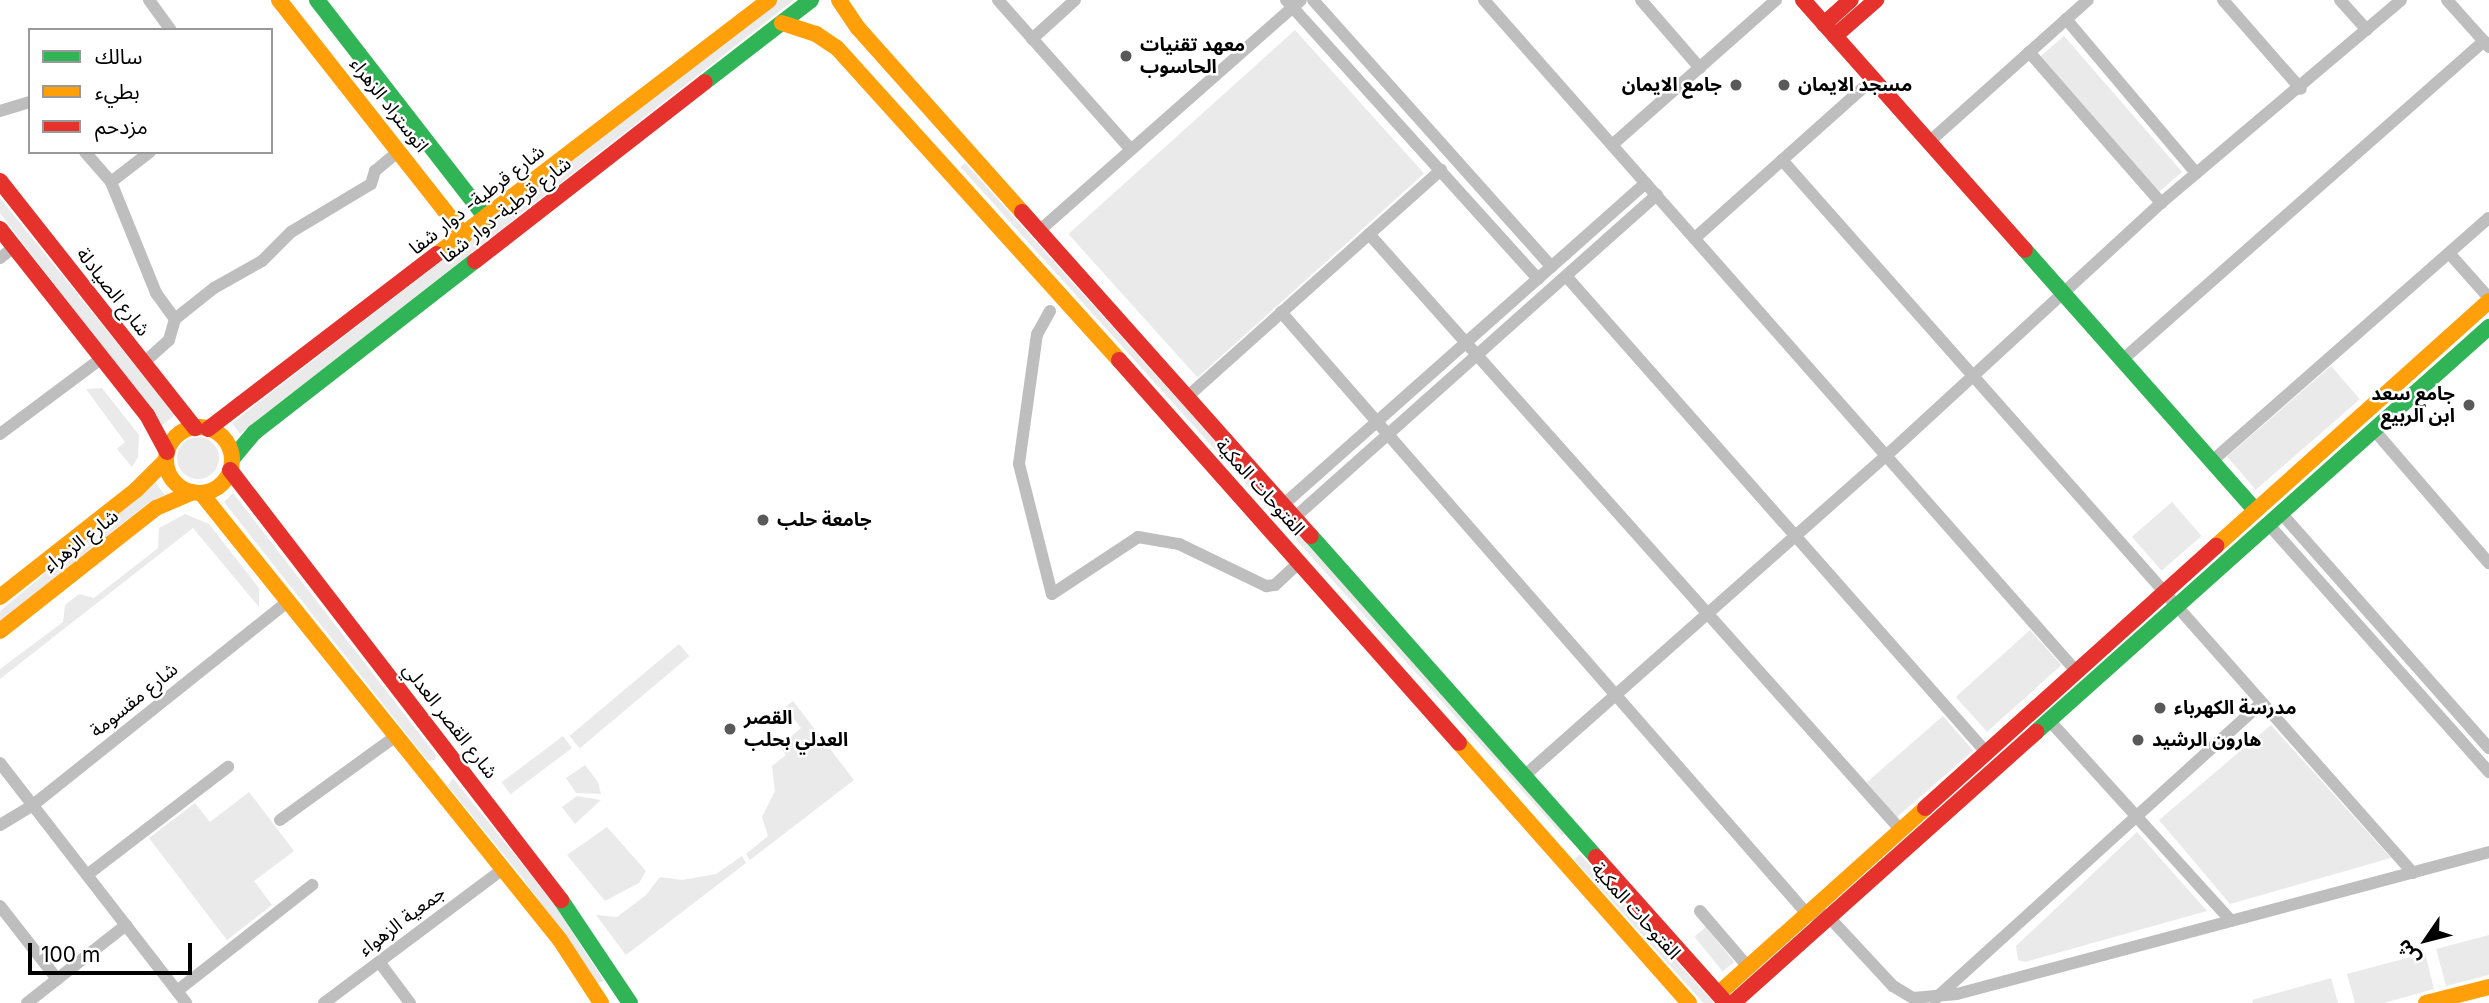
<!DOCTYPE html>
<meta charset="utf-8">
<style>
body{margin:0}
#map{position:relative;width:2489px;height:1003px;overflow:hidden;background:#fff;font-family:Inter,"Noto Sans Arabic",sans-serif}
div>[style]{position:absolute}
.green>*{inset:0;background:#eaeaea;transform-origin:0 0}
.round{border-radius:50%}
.street>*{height:12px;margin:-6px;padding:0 6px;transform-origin:6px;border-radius:6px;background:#bebebe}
.fast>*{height:16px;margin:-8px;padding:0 8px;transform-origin:8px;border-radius:8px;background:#30b455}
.slow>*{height:16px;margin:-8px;padding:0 8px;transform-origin:8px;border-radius:8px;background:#ff9f0a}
.slow>.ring{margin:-8px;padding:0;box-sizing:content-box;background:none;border:16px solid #ff9f0a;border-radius:50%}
.jam>*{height:16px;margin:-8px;padding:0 8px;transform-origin:8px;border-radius:8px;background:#e5322d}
.dots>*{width:19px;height:19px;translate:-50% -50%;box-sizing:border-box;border:4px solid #fff;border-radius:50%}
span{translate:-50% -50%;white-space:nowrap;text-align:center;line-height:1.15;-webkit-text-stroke:5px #fff;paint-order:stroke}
.poi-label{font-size:19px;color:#000;font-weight:700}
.left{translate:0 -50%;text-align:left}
.right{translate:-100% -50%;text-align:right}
.street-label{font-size:19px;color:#000}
.legend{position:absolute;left:28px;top:28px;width:245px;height:126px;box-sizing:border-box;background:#fff;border:2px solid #999;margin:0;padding:9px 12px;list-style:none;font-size:21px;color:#000}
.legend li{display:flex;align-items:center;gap:14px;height:35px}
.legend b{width:35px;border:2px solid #999}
.north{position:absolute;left:2391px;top:905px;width:70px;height:70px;-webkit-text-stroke:5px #fff;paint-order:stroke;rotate:235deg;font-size:19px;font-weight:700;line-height:28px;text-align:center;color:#000}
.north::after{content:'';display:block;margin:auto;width:24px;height:32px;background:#000;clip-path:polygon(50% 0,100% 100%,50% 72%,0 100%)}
.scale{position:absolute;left:28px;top:943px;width:164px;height:32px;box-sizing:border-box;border:4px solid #000;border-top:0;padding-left:9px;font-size:21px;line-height:24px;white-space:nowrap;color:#000;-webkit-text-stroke:5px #fff;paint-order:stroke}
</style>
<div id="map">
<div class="green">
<i style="clip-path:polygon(780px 0,794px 0,240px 434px,232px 423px)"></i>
<i style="left:1295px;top:30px;width:193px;height:305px;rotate:48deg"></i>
<i style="left:2064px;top:36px;width:180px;height:31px;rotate:49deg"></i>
<i style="left:965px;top:163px;width:900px;height:6px;rotate:48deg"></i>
<i style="clip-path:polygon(0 198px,175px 415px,162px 425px,0 213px)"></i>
<i style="left:2331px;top:366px;width:44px;height:138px;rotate:49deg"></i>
<i style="clip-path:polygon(102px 388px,139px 435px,138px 457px,132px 467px,117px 449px,125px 442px,86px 389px)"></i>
<i class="round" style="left:177px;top:437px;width:42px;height:42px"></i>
<i style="clip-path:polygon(155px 482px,165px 495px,148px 503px,0 621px,0 611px)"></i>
<i style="clip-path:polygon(233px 493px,436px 755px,435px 760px,428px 761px,224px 502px)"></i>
<i style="left:2172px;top:502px;width:45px;height:53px;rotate:49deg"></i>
<i style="clip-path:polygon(185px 514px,209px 524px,259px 588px,259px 607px,193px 528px,0 679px,0 669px,63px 622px,65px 605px,79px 594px,94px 598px,158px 548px,159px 528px)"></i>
<i style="left:2030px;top:630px;width:47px;height:100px;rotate:48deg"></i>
<i style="left:679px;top:644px;width:16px;height:143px;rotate:50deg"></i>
<i style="clip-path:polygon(793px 701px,854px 780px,750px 860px,746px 854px,768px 836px,762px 817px,775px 791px,772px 766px,786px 755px,780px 746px,801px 728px,785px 707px)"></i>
<i style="left:1943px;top:716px;width:46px;height:101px;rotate:49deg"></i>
<i style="clip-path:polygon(2271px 725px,2391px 858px,2230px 904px,2159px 820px)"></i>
<i style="left:563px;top:736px;width:15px;height:77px;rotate:53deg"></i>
<i style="clip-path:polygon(585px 765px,598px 782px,601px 794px,576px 793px,566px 778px)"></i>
<i style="clip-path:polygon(453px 778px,555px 905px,604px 981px,598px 983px,522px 877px,448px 786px)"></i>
<i style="clip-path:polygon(249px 792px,294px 851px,254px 881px,272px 905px,227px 940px,149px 838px,195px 803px,210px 822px)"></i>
<i style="clip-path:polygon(577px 796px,601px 800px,575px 824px,562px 807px)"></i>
<i style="clip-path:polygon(607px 827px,646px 871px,639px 883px,605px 901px,567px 855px)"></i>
<i style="clip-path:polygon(2137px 832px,2207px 911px,2025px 962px,2018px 960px,2016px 946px)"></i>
<i style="left:1580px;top:854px;width:200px;height:8px;rotate:48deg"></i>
<i style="clip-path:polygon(742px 856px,746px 863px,626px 955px,596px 915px,617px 917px,646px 895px,660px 877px,682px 880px,716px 874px)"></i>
<i style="left:1706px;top:927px;width:45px;height:15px;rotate:51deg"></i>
<i style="clip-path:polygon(2489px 935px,2489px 975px,2446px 986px,2436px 949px)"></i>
<i style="clip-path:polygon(2425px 953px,2434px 989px,2384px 1003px,2355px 1003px,2347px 974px)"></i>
<i style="clip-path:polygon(2331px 978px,2338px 1003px,2253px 1003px,2252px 1000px)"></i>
</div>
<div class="street">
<i style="left:149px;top:0;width:37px;rotate:54deg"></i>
<i style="left:998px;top:0;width:200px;rotate:48.4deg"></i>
<i style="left:1286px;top:0;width:376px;rotate:47.9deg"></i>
<i style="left:1313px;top:0;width:358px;rotate:48.2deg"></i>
<i style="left:1484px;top:0;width:893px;rotate:48.58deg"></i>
<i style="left:1641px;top:0;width:90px;rotate:49.1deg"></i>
<i style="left:2223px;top:0;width:118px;rotate:48.8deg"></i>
<i style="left:2340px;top:0;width:40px;rotate:48deg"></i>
<i style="left:2447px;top:0;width:63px;rotate:48.2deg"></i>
<i style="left:2066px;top:19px;width:202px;rotate:49.8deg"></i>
<i style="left:1032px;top:39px;width:58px;rotate:-42.2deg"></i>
<i style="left:2029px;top:52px;width:201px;rotate:48.8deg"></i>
<i style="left:0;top:111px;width:31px;rotate:-17deg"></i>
<i style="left:1929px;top:142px;width:213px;rotate:-41.8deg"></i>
<i style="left:1612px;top:145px;width:219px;rotate:-41.5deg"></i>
<i style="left:85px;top:152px;width:40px;rotate:49deg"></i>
<i style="left:111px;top:182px;width:120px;rotate:67.9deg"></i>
<i style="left:156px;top:293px;width:32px;rotate:54deg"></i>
<i style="left:175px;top:319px;width:22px;rotate:106deg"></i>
<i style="left:169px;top:340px;width:36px;rotate:138deg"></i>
<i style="left:1782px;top:160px;width:952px;rotate:48.49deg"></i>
<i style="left:111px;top:182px;width:49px;rotate:-37.6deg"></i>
<i style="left:1039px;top:231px;width:349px;rotate:-41.4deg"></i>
<i style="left:1369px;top:234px;width:796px;rotate:48.26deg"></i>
<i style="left:1695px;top:238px;width:239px;rotate:-41.8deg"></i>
<i style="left:2449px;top:253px;width:60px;rotate:48.4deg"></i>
<i style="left:0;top:258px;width:18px;rotate:-38deg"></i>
<i style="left:1566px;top:276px;width:633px;rotate:48.58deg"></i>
<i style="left:1050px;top:311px;width:26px;rotate:119deg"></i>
<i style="left:1037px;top:334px;width:131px;rotate:97.9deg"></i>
<i style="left:1019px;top:464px;width:134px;rotate:75.8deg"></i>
<i style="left:1052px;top:594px;width:103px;rotate:-33.5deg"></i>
<i style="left:1138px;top:537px;width:42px;rotate:9.7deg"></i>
<i style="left:1179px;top:544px;width:97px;rotate:25.8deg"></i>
<i style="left:1266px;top:586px;width:9px;rotate:-6deg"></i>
<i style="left:1275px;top:585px;width:33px;rotate:-43deg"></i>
<i style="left:1281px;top:312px;width:801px;rotate:48.85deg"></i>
<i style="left:1808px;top:915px;width:19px"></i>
<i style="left:1827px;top:915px;width:97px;rotate:47.1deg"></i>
<i style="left:1893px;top:986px;width:23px;rotate:31deg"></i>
<i style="left:1913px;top:998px;width:44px;rotate:-5.2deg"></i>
<i style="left:1957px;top:994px;width:551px;rotate:-14.94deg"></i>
<i style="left:175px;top:319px;width:50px;rotate:-38.5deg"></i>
<i style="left:214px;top:288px;width:55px;rotate:-29.4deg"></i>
<i style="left:262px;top:261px;width:41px;rotate:-45deg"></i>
<i style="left:291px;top:232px;width:93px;rotate:-31deg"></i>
<i style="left:371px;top:184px;width:14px;rotate:-73deg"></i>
<i style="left:375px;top:171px;width:31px;rotate:-40deg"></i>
<i style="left:2121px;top:361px;width:484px;rotate:-41.4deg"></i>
<i style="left:1187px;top:397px;width:341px;rotate:-41.8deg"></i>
<i style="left:2374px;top:430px;width:176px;rotate:49.2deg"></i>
<i style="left:0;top:434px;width:127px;rotate:-36.7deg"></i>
<i style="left:2212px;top:461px;width:368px;rotate:-41.3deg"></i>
<i style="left:1283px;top:505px;width:485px;rotate:-41.6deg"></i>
<i style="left:2281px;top:513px;width:314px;rotate:48.5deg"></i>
<i style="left:1294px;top:518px;width:486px;rotate:-41.7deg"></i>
<i style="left:2269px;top:525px;width:331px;rotate:48.3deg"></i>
<i style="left:2049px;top:720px;width:271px;rotate:47.8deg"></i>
<i style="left:0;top:763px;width:304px;rotate:52.2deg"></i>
<i style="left:1524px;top:776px;width:485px;rotate:-41.5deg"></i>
<i style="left:1887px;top:455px;width:372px;rotate:-42.6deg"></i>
<i style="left:2161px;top:203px;width:314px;rotate:-40.2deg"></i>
<i style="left:280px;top:820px;width:143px;rotate:-35.9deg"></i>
<i style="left:0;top:825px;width:39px;rotate:-31deg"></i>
<i style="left:33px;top:805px;width:327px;rotate:-38.6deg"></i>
<i style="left:87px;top:875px;width:178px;rotate:-37.5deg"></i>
<i style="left:0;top:906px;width:93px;rotate:52deg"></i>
<i style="left:1700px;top:911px;width:75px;rotate:49.3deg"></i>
<i style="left:380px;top:963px;width:50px;rotate:53.1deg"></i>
<i style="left:177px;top:991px;width:172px;rotate:-38.1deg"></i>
<i style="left:1935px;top:999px;width:441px;rotate:-42.2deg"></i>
<i style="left:27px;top:1003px;width:126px;rotate:-38.2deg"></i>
<i style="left:324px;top:1003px;width:224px;rotate:-36.8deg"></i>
</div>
<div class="fast">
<i style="left:317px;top:0;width:277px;rotate:52.2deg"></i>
<i style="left:705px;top:82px;width:134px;rotate:-37.7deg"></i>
<i style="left:2025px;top:250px;width:347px;rotate:48.5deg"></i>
<i style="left:232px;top:459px;width:35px;rotate:-50deg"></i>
<i style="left:255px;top:432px;width:279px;rotate:-37.9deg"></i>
<i style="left:1311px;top:536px;width:429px;rotate:48.4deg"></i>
<i style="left:2036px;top:732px;width:608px;rotate:-41.8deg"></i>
<i style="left:561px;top:900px;width:124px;rotate:56.2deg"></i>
</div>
<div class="slow">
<i style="left:279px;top:0;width:300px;rotate:51.8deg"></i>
<i style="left:839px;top:0;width:34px;rotate:56deg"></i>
<i style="left:858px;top:28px;width:246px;rotate:48.3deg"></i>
<i style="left:782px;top:23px;width:36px;rotate:18deg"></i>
<i style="left:816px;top:34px;width:25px;rotate:34deg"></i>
<i style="left:837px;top:48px;width:421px;rotate:47.9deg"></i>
<i style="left:437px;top:254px;width:418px;rotate:-37.4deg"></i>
<i class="ring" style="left:166px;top:427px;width:50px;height:50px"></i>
<i style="left:201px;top:493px;width:573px;rotate:51.23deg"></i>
<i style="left:560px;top:940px;width:75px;rotate:56.9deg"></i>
<i style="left:2216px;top:546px;width:367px;rotate:-41.9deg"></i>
<i style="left:0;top:597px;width:173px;rotate:-38.2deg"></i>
<i style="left:136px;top:490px;width:42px;rotate:-45deg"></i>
<i style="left:0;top:631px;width:199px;rotate:-38.3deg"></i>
<i style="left:156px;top:508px;width:40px;rotate:-23.4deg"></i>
<i style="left:1459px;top:743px;width:347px;rotate:48.5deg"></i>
<i style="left:1718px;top:994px;width:278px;rotate:-41.9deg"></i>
<i style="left:2426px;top:1003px;width:65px;rotate:-14.3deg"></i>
</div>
<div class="jam">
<i style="left:1803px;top:0;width:334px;rotate:48.4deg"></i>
<i style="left:1824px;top:24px;width:36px;rotate:-42deg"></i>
<i style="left:1835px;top:36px;width:55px;rotate:-41.3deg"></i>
<i style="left:0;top:181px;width:315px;rotate:51.7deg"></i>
<i style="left:1022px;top:212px;width:434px;rotate:48.3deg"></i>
<i style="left:0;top:229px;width:237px;rotate:51.7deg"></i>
<i style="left:147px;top:415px;width:42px;rotate:61.6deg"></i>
<i style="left:475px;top:261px;width:291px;rotate:-37.9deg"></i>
<i style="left:1119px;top:360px;width:512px;rotate:48.4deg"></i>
<i style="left:208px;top:429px;width:288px;rotate:-37.4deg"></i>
<i style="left:230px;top:470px;width:543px;rotate:52.41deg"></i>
<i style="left:1925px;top:808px;width:392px;rotate:-42deg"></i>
<i style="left:1596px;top:857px;width:195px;rotate:48.3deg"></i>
<i style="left:1733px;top:1003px;width:407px;rotate:-41.8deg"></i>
</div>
<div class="dots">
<i style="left:1126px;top:56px;background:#595959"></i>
<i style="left:1736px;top:85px;background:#595959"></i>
<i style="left:1784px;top:85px;background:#595959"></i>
<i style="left:2469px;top:405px;background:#595959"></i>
<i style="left:763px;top:520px;background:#595959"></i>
<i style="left:2160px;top:708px;background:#595959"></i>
<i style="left:730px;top:729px;background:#595959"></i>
<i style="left:2138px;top:740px;background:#595959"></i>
</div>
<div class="poi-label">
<span class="left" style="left:1140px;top:56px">معهد تقنيات<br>الحاسوب</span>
<span class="right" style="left:1722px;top:85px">جامع الايمان</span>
<span class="left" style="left:1798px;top:85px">مسجد الايمان</span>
<span class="right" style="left:2455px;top:405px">جامع سعد<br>ابن الربيع</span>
<span class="left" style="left:777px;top:520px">جامعة حلب</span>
<span class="left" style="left:2174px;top:708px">مدرسة الكهرباء</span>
<span class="left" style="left:744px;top:729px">القصر<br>العدلي بحلب</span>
<span class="left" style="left:2152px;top:740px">هارون الرشيد</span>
</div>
<div class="street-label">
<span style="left:389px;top:105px;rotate:52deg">اتوستراد الزهراء</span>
<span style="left:477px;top:200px;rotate:-38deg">شارع قرطبة- دوار شفا</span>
<span style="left:506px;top:210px;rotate:-38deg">شارع قرطبة-دوار شفا</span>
<span style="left:113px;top:292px;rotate:52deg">شارع الصيادلة</span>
<span style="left:1260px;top:487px;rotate:48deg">الفتوحات المكية</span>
<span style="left:81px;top:541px;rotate:-38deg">شارع الزهراء</span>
<span style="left:134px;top:700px;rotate:-39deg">شارع مقسومة</span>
<span style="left:450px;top:721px;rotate:52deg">شارع القصر العدلي</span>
<span style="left:1636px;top:911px;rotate:48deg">الفتوحات المكية</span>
<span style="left:402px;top:921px;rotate:-37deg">جمعية الزهواء</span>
</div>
<ul class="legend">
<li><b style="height:9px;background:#30b455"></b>سالك</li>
<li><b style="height:9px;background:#ff9f0a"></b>بطيء</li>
<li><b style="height:9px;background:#e5322d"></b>مزدحم</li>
</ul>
<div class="north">ش</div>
<div class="scale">100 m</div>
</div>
